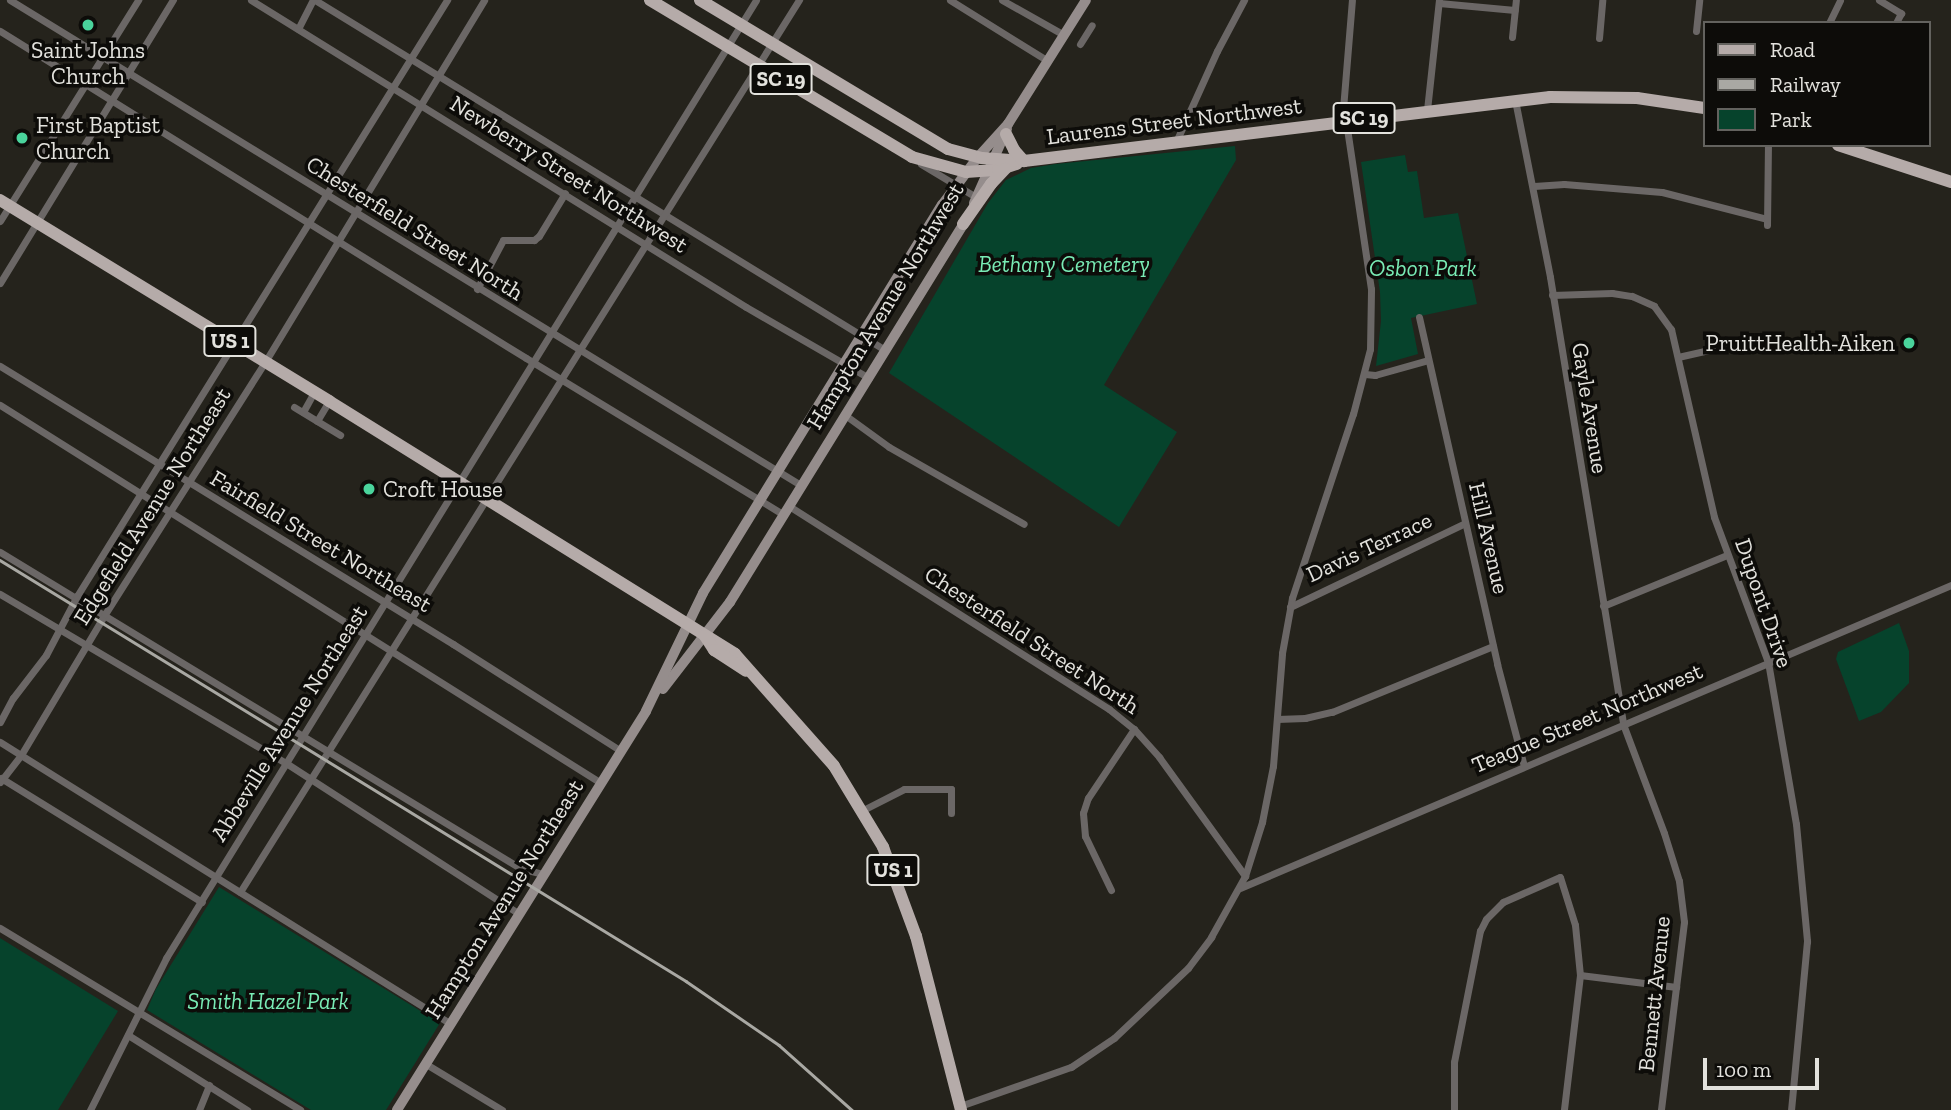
<!DOCTYPE html>
<style>
body{margin:0}
#map{position:relative;width:1951px;height:1110px;overflow:hidden;background:#25231c;font-family:"Zilla Slab",serif}
div>[style]{position:absolute}
.green>*{inset:0;background:#06432c}
.street>*{height:7px;margin:-3.5px;padding:0 3.5px;transform-origin:3.5px;border-radius:3.5px;background:#6b6766}
.secondary>*{height:10px;margin:-5px;padding:0 5px;transform-origin:5px;border-radius:5px;background:#958d8c}
.primary>*{height:12px;margin:-6px;padding:0 6px;transform-origin:6px;border-radius:6px;background:#b5aba9}
.rail>*{height:2.5px;margin:-1.25px;padding:0 1.25px;transform-origin:1.25px;border-radius:1.25px;background:#a9a8a3}
.dots>*{width:19px;height:19px;translate:-50% -50%;box-sizing:border-box;border:4px solid #0d0c09;border-radius:50%}
span{translate:-50% -50%;white-space:nowrap;text-align:center;line-height:1.15;-webkit-text-stroke:7px #0d0c09;paint-order:stroke}
.shield-label span{padding:2px 5px;background:#0d0c09;border:2px solid;border-radius:5px;-webkit-text-stroke-width:0}
.shield-label{font-size:21px;color:#e3e2dd;font-weight:700}
.poi-label{font-size:23px;color:#e3e2dd}
.left{translate:0 -50%;text-align:left}
.right{translate:-100% -50%;text-align:right}
.street-label{font-size:23px;color:#e3e2dd}
.park-label{font-size:23px;color:#79ebb5;font-style:italic}
.legend{position:absolute;left:1703px;top:21px;width:228px;height:126px;box-sizing:border-box;background:#0d0c09;border:2px solid #63625e;margin:0;padding:9px 12px;list-style:none;font-size:21px;color:#e3e2dd}
.legend li{display:flex;align-items:center;gap:14px;height:35px}
.legend b{width:35px;border:2px solid #63625e}
.scale{position:absolute;left:1703px;top:1058px;width:116px;height:32px;box-sizing:border-box;border:4px solid #e3e2dd;border-top:0;padding-left:9px;font-size:21px;line-height:24px;white-space:nowrap;color:#e3e2dd;-webkit-text-stroke:5px #0d0c09;paint-order:stroke}
</style>
<div id="map">
<div class="green">
<i style="clip-path:polygon(1235px 146px,1236px 160px,1104px 385px,1177px 432px,1119px 527px,889px 373px,988px 203px,1006px 180px,1031px 168px,1056px 164px)"></i>
<i style="clip-path:polygon(1405px 155px,1408px 172px,1417px 171px,1424px 218px,1458px 213px,1477px 304px,1411px 318px,1418px 354px,1376px 366px,1381px 321px,1380px 292px,1361px 162px)"></i>
<i style="clip-path:polygon(1899px 623px,1909px 651px,1909px 683px,1881px 712px,1859px 721px,1836px 659px,1838px 652px)"></i>
<i style="clip-path:polygon(219px 887px,440px 1023px,386px 1110px,311px 1110px,147px 1010px,156px 989px)"></i>
<i style="clip-path:polygon(0 938px,118px 1011px,58px 1110px,0 1110px)"></i>
</div>
<div class="street">
<i style="left:10px;top:0;width:929px;rotate:31.53deg"></i>
<i style="left:251px;top:0;width:582px;rotate:31.81deg"></i>
<i style="left:746px;top:307px;width:142px;rotate:30deg"></i>
<i style="left:315px;top:0;width:669px;rotate:31.55deg"></i>
<i style="left:950px;top:0;width:115px;rotate:31.9deg"></i>
<i style="left:1002px;top:0;width:71px;rotate:29.4deg"></i>
<i style="left:1879px;top:0;width:26px;rotate:31deg"></i>
<i style="left:1901px;top:13px;width:11px;rotate:117deg"></i>
<i style="left:1439px;top:3px;width:76px;rotate:5.3deg"></i>
<i style="left:1829px;top:23px;width:25px;rotate:-64deg"></i>
<i style="left:298px;top:29px;width:33px;rotate:-63deg"></i>
<i style="left:0;top:31px;width:619px;rotate:31.87deg"></i>
<i style="left:526px;top:358px;width:302px;rotate:31.3deg"></i>
<i style="left:1696px;top:31px;width:31px;rotate:-84deg"></i>
<i style="left:1512px;top:37px;width:37px;rotate:-84deg"></i>
<i style="left:1599px;top:38px;width:38px;rotate:-85deg"></i>
<i style="left:1080px;top:44px;width:22px;rotate:-58deg"></i>
<i style="left:1515px;top:100px;width:180px;rotate:78.8deg"></i>
<i style="left:1550px;top:277px;width:453px;rotate:80.7deg"></i>
<i style="left:1623px;top:724px;width:116px;rotate:69.4deg"></i>
<i style="left:1664px;top:833px;width:50px;rotate:72.6deg"></i>
<i style="left:1679px;top:881px;width:41px;rotate:83deg"></i>
<i style="left:1684px;top:922px;width:189px;rotate:97deg"></i>
<i style="left:1427px;top:110px;width:111px;rotate:-83.8deg"></i>
<i style="left:1342px;top:121px;width:121px;rotate:-85.3deg"></i>
<i style="left:1175px;top:144px;width:102px;rotate:-65.7deg"></i>
<i style="left:1217px;top:51px;width:58px;rotate:-62.1deg"></i>
<i style="left:921px;top:164px;width:64px;rotate:31deg"></i>
<i style="left:1534px;top:186px;width:30px;rotate:-4deg"></i>
<i style="left:1564px;top:184px;width:98px;rotate:4.7deg"></i>
<i style="left:1662px;top:192px;width:108px;rotate:14.4deg"></i>
<i style="left:0;top:221px;width:261px;rotate:-58deg"></i>
<i style="left:1767px;top:225px;width:80px;rotate:-89.3deg"></i>
<i style="left:0;top:283px;width:332px;rotate:-58.6deg"></i>
<i style="left:477px;top:289px;width:55px;rotate:-62deg"></i>
<i style="left:503px;top:240px;width:31px"></i>
<i style="left:534px;top:240px;width:6px;rotate:-39deg"></i>
<i style="left:539px;top:236px;width:50px;rotate:-58.8deg"></i>
<i style="left:1552px;top:295px;width:60px;rotate:-1.9deg"></i>
<i style="left:1612px;top:293px;width:20px;rotate:9deg"></i>
<i style="left:1632px;top:296px;width:24px;rotate:24deg"></i>
<i style="left:1654px;top:306px;width:29px;rotate:54deg"></i>
<i style="left:1671px;top:329px;width:193px;rotate:77.1deg"></i>
<i style="left:1714px;top:517px;width:155px;rotate:69.6deg"></i>
<i style="left:1768px;top:662px;width:164px;rotate:80.2deg"></i>
<i style="left:1796px;top:824px;width:118px;rotate:84.6deg"></i>
<i style="left:1807px;top:941px;width:170px;rotate:95.4deg"></i>
<i style="left:1419px;top:317px;width:356px;rotate:77.3deg"></i>
<i style="left:1497px;top:664px;width:106px;rotate:75.2deg"></i>
<i style="left:1678px;top:357px;width:73px;rotate:-12.7deg"></i>
<i style="left:0;top:366px;width:532px;rotate:31.54deg"></i>
<i style="left:453px;top:644px;width:199px;rotate:32.5deg"></i>
<i style="left:1365px;top:374px;width:10px;rotate:6deg"></i>
<i style="left:1375px;top:375px;width:55px;rotate:-15.8deg"></i>
<i style="left:0;top:405px;width:710px;rotate:32.17deg"></i>
<i style="left:294px;top:407px;width:54px;rotate:31.3deg"></i>
<i style="left:303px;top:412px;width:23px;rotate:-61deg"></i>
<i style="left:845px;top:415px;width:54px;rotate:36deg"></i>
<i style="left:889px;top:447px;width:155px;rotate:29.7deg"></i>
<i style="left:317px;top:421px;width:23px;rotate:-59deg"></i>
<i style="left:789px;top:506px;width:379px;rotate:32.4deg"></i>
<i style="left:1109px;top:709px;width:32px;rotate:39deg"></i>
<i style="left:1134px;top:729px;width:38px;rotate:48deg"></i>
<i style="left:1159px;top:757px;width:147px;rotate:54.1deg"></i>
<i style="left:0;top:552px;width:608px;rotate:31.29deg"></i>
<i style="left:520px;top:868px;width:24px;rotate:15deg"></i>
<i style="left:0;top:594px;width:332px;rotate:30.6deg"></i>
<i style="left:286px;top:763px;width:276px;rotate:32.9deg"></i>
<i style="left:1603px;top:606px;width:134px;rotate:-22.4deg"></i>
<i style="left:1290px;top:607px;width:194px;rotate:-25.6deg"></i>
<i style="left:1277px;top:719px;width:28px;rotate:-2deg"></i>
<i style="left:1305px;top:718px;width:28px;rotate:-13deg"></i>
<i style="left:1332px;top:712px;width:174px;rotate:-22.3deg"></i>
<i style="left:0;top:722px;width:27px;rotate:-62deg"></i>
<i style="left:13px;top:698px;width:54px;rotate:-52.5deg"></i>
<i style="left:46px;top:655px;width:67px;rotate:-62.3deg"></i>
<i style="left:77px;top:596px;width:702px;rotate:-58.17deg"></i>
<i style="left:0;top:742px;width:532px;rotate:32.02deg"></i>
<i style="left:1px;top:778px;width:236px;rotate:31.7deg"></i>
<i style="left:0;top:782px;width:34px;rotate:-52deg"></i>
<i style="left:21px;top:755px;width:164px;rotate:-59.2deg"></i>
<i style="left:105px;top:614px;width:299px;rotate:-57.6deg"></i>
<i style="left:265px;top:362px;width:423px;rotate:-58.8deg"></i>
<i style="left:863px;top:810px;width:46px;rotate:-27.1deg"></i>
<i style="left:904px;top:789px;width:47px"></i>
<i style="left:951px;top:789px;width:24px;rotate:90deg"></i>
<i style="left:1240px;top:888px;width:773px;rotate:-23.08deg"></i>
<i style="left:1111px;top:890px;width:60px;rotate:-115.7deg"></i>
<i style="left:1085px;top:836px;width:23px;rotate:-95deg"></i>
<i style="left:1083px;top:813px;width:16px;rotate:-72deg"></i>
<i style="left:1088px;top:798px;width:83px;rotate:-56.3deg"></i>
<i style="left:240px;top:892px;width:1053px;rotate:-57.93deg"></i>
<i style="left:0;top:928px;width:351px;rotate:31.2deg"></i>
<i style="left:1580px;top:975px;width:97px;rotate:7.1deg"></i>
<i style="left:128px;top:1035px;width:141px;rotate:32.2deg"></i>
<i style="left:426px;top:1064px;width:89px;rotate:31.2deg"></i>
<i style="left:960px;top:1106px;width:118px;rotate:-19.4deg"></i>
<i style="left:1071px;top:1067px;width:52px;rotate:-34deg"></i>
<i style="left:1114px;top:1038px;width:102px;rotate:-43.4deg"></i>
<i style="left:1188px;top:968px;width:39px;rotate:-53deg"></i>
<i style="left:1211px;top:937px;width:70px;rotate:-60.9deg"></i>
<i style="left:1245px;top:876px;width:57px;rotate:-72.5deg"></i>
<i style="left:1262px;top:822px;width:57px;rotate:-78.9deg"></i>
<i style="left:1273px;top:766px;width:113px;rotate:-85.4deg"></i>
<i style="left:1282px;top:653px;width:56px;rotate:-79.7deg"></i>
<i style="left:1292px;top:598px;width:194px;rotate:-71.7deg"></i>
<i style="left:1353px;top:414px;width:67px;rotate:-75.3deg"></i>
<i style="left:1370px;top:349px;width:60px;rotate:-89deg"></i>
<i style="left:1371px;top:289px;width:170px;rotate:-98.5deg"></i>
<i style="left:90px;top:1110px;width:170px;rotate:-63.4deg"></i>
<i style="left:166px;top:958px;width:1125px;rotate:-58.37deg"></i>
<i style="left:199px;top:1110px;width:27px;rotate:-68deg"></i>
<i style="left:1454px;top:1110px;width:48px;rotate:-90deg"></i>
<i style="left:1454px;top:1062px;width:134px;rotate:-78.8deg"></i>
<i style="left:1480px;top:931px;width:13px;rotate:-63deg"></i>
<i style="left:1486px;top:919px;width:24px;rotate:-45deg"></i>
<i style="left:1503px;top:902px;width:62px;rotate:-23.7deg"></i>
<i style="left:1560px;top:877px;width:50px;rotate:72.6deg"></i>
<i style="left:1575px;top:925px;width:50px;rotate:84.3deg"></i>
<i style="left:1580px;top:975px;width:136px;rotate:96.8deg"></i>
</div>
<div class="secondary">
<i style="left:974px;top:203px;width:81px;rotate:-66deg"></i>
<i style="left:663px;top:689px;width:110px;rotate:-52.4deg"></i>
<i style="left:730px;top:602px;width:451px;rotate:-58.3deg"></i>
<i style="left:397px;top:1110px;width:470px;rotate:-58deg"></i>
<i style="left:646px;top:711px;width:131px;rotate:-64.2deg"></i>
<i style="left:703px;top:593px;width:456px;rotate:-58.4deg"></i>
<i style="left:942px;top:205px;width:60px;rotate:-53.1deg"></i>
<i style="left:978px;top:157px;width:45px;rotate:-47.7deg"></i>
<i style="left:1008px;top:124px;width:146px;rotate:-57.8deg"></i>
</div>
<div class="primary">
<i style="left:650px;top:0;width:305px;rotate:30.9deg"></i>
<i style="left:912px;top:157px;width:56px;rotate:15.5deg"></i>
<i style="left:966px;top:172px;width:32px;rotate:-4deg"></i>
<i style="left:998px;top:170px;width:20px;rotate:-18deg"></i>
<i style="left:700px;top:0;width:289px;rotate:31deg"></i>
<i style="left:948px;top:149px;width:35px;rotate:15deg"></i>
<i style="left:982px;top:158px;width:42px;rotate:4.1deg"></i>
<i style="left:1024px;top:161px;width:530px;rotate:-6.94deg"></i>
<i style="left:1550px;top:97px;width:87px;rotate:0.7deg"></i>
<i style="left:1637px;top:98px;width:68px;rotate:8.5deg"></i>
<i style="left:1006px;top:134px;width:18px;rotate:63deg"></i>
<i style="left:1014px;top:150px;width:15px;rotate:48deg"></i>
<i style="left:1838px;top:145px;width:119px;rotate:18.1deg"></i>
<i style="left:0;top:200px;width:386px;rotate:31.4deg"></i>
<i style="left:329px;top:401px;width:478px;rotate:31.9deg"></i>
<i style="left:735px;top:654px;width:149px;rotate:48.5deg"></i>
<i style="left:834px;top:766px;width:95px;rotate:58.8deg"></i>
<i style="left:883px;top:847px;width:95px;rotate:69.7deg"></i>
<i style="left:916px;top:936px;width:180px;rotate:75.5deg"></i>
<i style="left:963px;top:224px;width:49px;rotate:-55deg"></i>
<i style="left:991px;top:184px;width:21px;rotate:-47deg"></i>
<i style="left:705px;top:636px;width:17px;rotate:57deg"></i>
<i style="left:714px;top:650px;width:38px;rotate:33deg"></i>
</div>
<div class="rail">
<i style="left:0;top:560px;width:805px;rotate:31.54deg"></i>
<i style="left:686px;top:981px;width:113px;rotate:34.5deg"></i>
<i style="left:779px;top:1045px;width:98px;rotate:41.7deg"></i>
</div>
<div class="dots">
<i style="left:88px;top:25px;background:#4ad49c"></i>
<i style="left:22px;top:138px;background:#4ad49c"></i>
<i style="left:1909px;top:343px;background:#4ad49c"></i>
<i style="left:369px;top:489px;background:#4ad49c"></i>
</div>
<div class="shield-label">
<span style="left:781px;top:79px">SC 19</span>
<span style="left:1364px;top:118px">SC 19</span>
<span style="left:230px;top:341px">US 1</span>
<span style="left:893px;top:870px">US 1</span>
</div>
<div class="poi-label">
<span style="left:88px;top:63px">Saint Johns<br>Church</span>
<span class="left" style="left:36px;top:138px">First Baptist<br>Church</span>
<span class="right" style="left:1895px;top:343px">PruittHealth-Aiken</span>
<span class="left" style="left:383px;top:489px">Croft House</span>
</div>
<div class="street-label">
<span style="left:1174px;top:121px;rotate:-7deg">Laurens Street Northwest</span>
<span style="left:569px;top:174px;rotate:32deg">Newberry Street Northwest</span>
<span style="left:415px;top:228px;rotate:32deg">Chesterfield Street North</span>
<span style="left:885px;top:306px;rotate:-59deg">Hampton Avenue Northwest</span>
<span style="left:1590px;top:408px;rotate:81deg">Gayle Avenue</span>
<span style="left:152px;top:506px;rotate:-58deg">Edgefield Avenue Northeast</span>
<span style="left:1489px;top:538px;rotate:77deg">Hill Avenue</span>
<span style="left:321px;top:541px;rotate:31deg">Fairfield Street Northeast</span>
<span style="left:1369px;top:547px;rotate:-25deg">Davis Terrace</span>
<span style="left:1764px;top:603px;rotate:71deg">Dupont Drive</span>
<span style="left:1032px;top:640px;rotate:33deg">Chesterfield Street North</span>
<span style="left:1587px;top:718px;rotate:-23deg">Teague Street Northwest</span>
<span style="left:289px;top:723px;rotate:-58deg">Abbeville Avenue Northeast</span>
<span style="left:504px;top:899px;rotate:-58deg">Hampton Avenue Northeast</span>
<span style="left:1654px;top:994px;rotate:-84deg">Bennett Avenue</span>
</div>
<div class="park-label">
<span style="left:1064px;top:264px">Bethany Cemetery</span>
<span style="left:1423px;top:268px">Osbon Park</span>
<span style="left:268px;top:1001px">Smith Hazel Park</span>
</div>
<ul class="legend">
<li><b style="height:9px;background:#b5aba9"></b>Road</li>
<li><b style="height:9px;background:#a9a8a3"></b>Railway</li>
<li><b style="height:19px;background:#06432c"></b>Park</li>
</ul>
<div class="scale">100 m</div>
</div>
